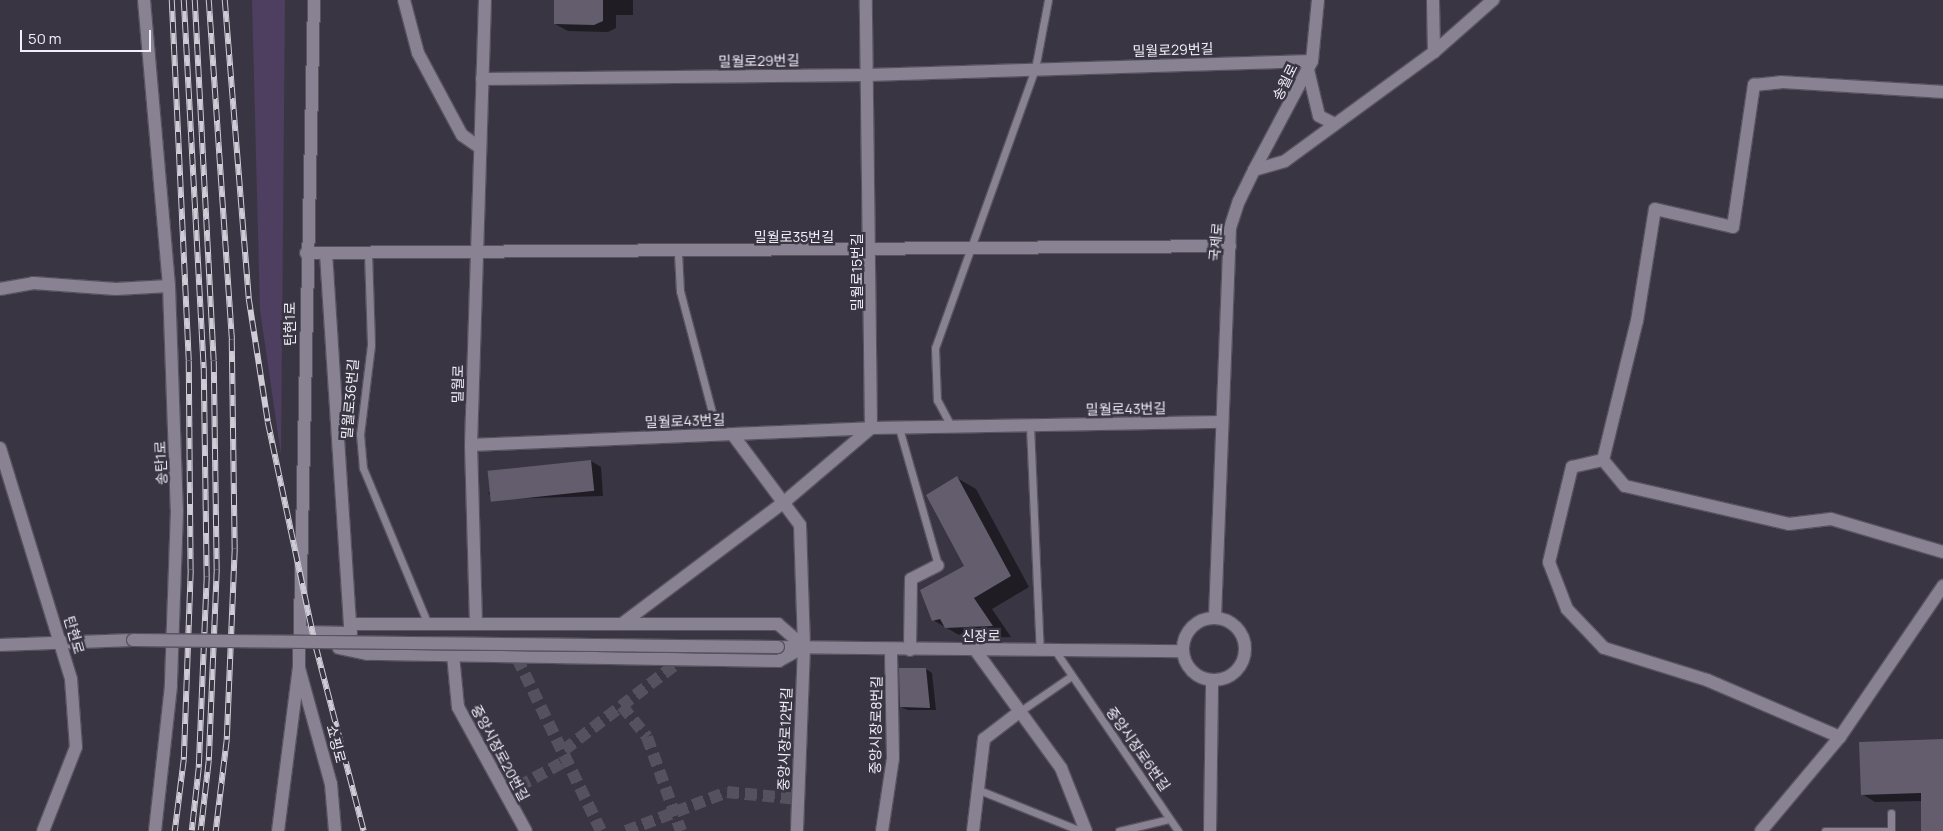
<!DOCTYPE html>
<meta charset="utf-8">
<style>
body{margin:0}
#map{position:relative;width:1943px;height:831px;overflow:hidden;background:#3a3543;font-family:Manrope,"Noto Sans KR",sans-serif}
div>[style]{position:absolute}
.green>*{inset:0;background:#4e3f61}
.shadow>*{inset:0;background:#0007}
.building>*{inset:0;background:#635d6d;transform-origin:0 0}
.street-tunnel>*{height:12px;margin-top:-6px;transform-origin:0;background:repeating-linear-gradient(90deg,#56515e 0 12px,transparent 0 18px)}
.roads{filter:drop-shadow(1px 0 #58535f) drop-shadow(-1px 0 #58535f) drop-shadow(0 1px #58535f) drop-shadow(0 -1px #58535f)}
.lane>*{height:7px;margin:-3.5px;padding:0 3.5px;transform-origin:3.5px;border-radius:3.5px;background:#898293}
.street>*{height:12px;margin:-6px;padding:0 6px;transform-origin:6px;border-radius:6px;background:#898293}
.secondary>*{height:12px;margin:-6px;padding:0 6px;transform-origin:6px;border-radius:6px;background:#898293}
.secondary>.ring{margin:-6px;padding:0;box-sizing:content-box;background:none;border:12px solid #898293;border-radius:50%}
.rail>*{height:5.5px;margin-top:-2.75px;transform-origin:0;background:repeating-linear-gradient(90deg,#3a3543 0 11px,#d0ccd6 0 22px);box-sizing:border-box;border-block:1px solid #d0ccd6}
.bridges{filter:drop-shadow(1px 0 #58535f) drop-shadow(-1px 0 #58535f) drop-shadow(0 1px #58535f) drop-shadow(0 -1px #58535f)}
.secondary-bridge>*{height:12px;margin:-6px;padding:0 6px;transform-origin:6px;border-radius:6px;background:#898293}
span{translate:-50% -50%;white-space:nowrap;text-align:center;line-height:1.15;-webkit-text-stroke:5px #3a3543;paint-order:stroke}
.street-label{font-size:14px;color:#f2eff8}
.scale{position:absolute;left:20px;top:30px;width:131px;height:22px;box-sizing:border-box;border:2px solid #f2eff8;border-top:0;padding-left:6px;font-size:15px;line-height:18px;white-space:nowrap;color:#f2eff8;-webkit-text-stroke:4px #3a3543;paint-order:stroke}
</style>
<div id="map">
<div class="green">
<i style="clip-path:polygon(252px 0,285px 0,281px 455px,260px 310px)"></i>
</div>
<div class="shadow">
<i style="clip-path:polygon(555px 0,633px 0,633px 15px,616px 15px,616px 28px,608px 32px,568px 31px,555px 24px)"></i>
<i style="clip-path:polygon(591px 461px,601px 467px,603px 496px,497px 499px,488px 493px)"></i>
<i style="clip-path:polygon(957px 478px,976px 489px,1029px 587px,992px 609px,1011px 637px,966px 639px,933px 620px,965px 566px)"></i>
<i style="clip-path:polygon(926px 669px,932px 673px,936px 710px,908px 710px,901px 707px)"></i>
<i style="clip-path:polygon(1943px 741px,1943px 831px,1922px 831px,1922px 801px,1875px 802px,1862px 794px)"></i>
</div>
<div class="building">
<i style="clip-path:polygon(554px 0,603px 0,603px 21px,594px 25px,554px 24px)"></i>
<i style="left:591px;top:460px;width:31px;height:104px;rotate:84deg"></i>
<i style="clip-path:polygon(957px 476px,1011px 576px,974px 598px,993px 626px,945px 628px,940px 619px,932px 621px,920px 590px,964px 566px,926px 495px)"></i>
<i style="clip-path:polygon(899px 668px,926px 668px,930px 708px,900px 707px)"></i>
<i style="clip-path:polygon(1943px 739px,1943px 831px,1921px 831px,1921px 793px,1861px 795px,1859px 742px)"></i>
</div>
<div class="street-tunnel">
<i style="left:517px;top:658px;width:192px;rotate:64.1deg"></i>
<i style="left:622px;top:706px;width:40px;rotate:51deg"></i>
<i style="left:647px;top:737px;width:100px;rotate:70.1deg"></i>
<i style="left:564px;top:750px;width:146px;rotate:-37.5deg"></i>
<i style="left:503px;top:795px;width:75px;rotate:-28.6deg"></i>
<i style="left:626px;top:831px;width:108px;rotate:-21.1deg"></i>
<i style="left:727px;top:792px;width:71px;rotate:5.6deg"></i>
</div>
<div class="roads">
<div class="lane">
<i style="left:368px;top:253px;width:92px;rotate:88.1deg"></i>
<i style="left:371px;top:345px;width:90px;rotate:97deg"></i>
<i style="left:360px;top:434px;width:34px;rotate:85deg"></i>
<i style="left:363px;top:468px;width:169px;rotate:67.4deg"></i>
<i style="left:678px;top:253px;width:38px;rotate:87deg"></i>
<i style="left:680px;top:291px;width:149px;rotate:75.2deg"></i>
<i style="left:951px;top:426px;width:30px;rotate:-118deg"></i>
<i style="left:937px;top:400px;width:52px;rotate:-92.2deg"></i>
<i style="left:935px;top:348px;width:296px;rotate:-70.3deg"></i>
<i style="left:1035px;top:69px;width:70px;rotate:-79.3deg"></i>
<i style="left:1030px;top:426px;width:225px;rotate:87.5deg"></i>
<i style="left:899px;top:428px;width:142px;rotate:74.1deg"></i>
<i style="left:1056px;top:652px;width:217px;rotate:55.7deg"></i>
<i style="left:1019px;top:712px;width:62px;rotate:-34.5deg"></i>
<i style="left:979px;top:790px;width:110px;rotate:21.9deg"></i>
<i style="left:1119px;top:831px;width:51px;rotate:-13.5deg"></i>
<i style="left:1825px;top:831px;width:66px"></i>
<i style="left:1891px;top:831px;width:18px;rotate:-90deg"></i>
</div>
<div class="street">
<i style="left:144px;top:0;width:287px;rotate:85deg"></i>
<i style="left:169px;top:286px;width:224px;rotate:88deg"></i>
<i style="left:177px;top:510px;width:176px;rotate:92deg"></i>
<i style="left:171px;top:686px;width:146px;rotate:96.3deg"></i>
<i style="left:404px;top:0;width:55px;rotate:75.2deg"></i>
<i style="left:418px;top:53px;width:93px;rotate:61.8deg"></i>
<i style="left:462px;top:135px;width:21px;rotate:35deg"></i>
<i style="left:1433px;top:0;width:52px;rotate:88.9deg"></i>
<i style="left:482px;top:79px;width:386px;rotate:-0.6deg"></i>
<i style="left:868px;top:75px;width:444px;rotate:-1.8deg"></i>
<i style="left:306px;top:253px;width:924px;rotate:-0.43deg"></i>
<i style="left:326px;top:253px;width:372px;rotate:86.3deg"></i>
<i style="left:0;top:289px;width:34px;rotate:-10deg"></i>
<i style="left:33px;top:283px;width:83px;rotate:4.1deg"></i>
<i style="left:116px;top:289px;width:53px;rotate:-3.2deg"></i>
<i style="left:733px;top:435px;width:112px;rotate:53.3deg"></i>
<i style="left:800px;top:525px;width:122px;rotate:88.1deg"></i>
<i style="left:804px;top:647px;width:184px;rotate:92.2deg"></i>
<i style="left:471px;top:445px;width:400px;rotate:-2.4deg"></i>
<i style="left:871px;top:428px;width:351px;rotate:-1deg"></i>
<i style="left:1603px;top:460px;width:34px;rotate:50deg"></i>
<i style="left:1625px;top:486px;width:168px;rotate:13deg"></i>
<i style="left:1789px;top:524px;width:42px;rotate:-6.8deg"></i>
<i style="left:1831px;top:519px;width:117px;rotate:16.4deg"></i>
<i style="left:623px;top:623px;width:200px;rotate:-36.9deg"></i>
<i style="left:783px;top:503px;width:116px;rotate:-40.4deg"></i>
<i style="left:871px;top:428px;width:428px;rotate:-90.7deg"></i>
<i style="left:910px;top:650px;width:71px;rotate:-89.2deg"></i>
<i style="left:911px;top:579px;width:30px;rotate:-27deg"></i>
<i style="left:976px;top:651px;width:145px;rotate:54deg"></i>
<i style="left:1061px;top:768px;width:68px;rotate:68.4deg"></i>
<i style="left:453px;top:655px;width:52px;rotate:84.5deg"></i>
<i style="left:458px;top:707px;width:141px;rotate:61.3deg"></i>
<i style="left:299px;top:668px;width:120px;rotate:74.6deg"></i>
<i style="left:331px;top:784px;width:47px;rotate:85.1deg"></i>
<i style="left:1840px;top:737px;width:145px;rotate:-156.8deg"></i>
<i style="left:1707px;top:680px;width:108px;rotate:-162.7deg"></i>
<i style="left:1604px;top:648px;width:54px;rotate:-133.5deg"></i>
<i style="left:1567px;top:609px;width:50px;rotate:-111deg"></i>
<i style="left:1549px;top:562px;width:98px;rotate:-76.4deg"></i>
<i style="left:1572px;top:467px;width:32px;rotate:-13deg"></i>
<i style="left:1603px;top:460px;width:143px;rotate:-76.3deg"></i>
<i style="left:1637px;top:321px;width:113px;rotate:-80.9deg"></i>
<i style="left:1655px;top:209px;width:80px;rotate:13deg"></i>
<i style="left:1733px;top:227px;width:144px;rotate:-81.6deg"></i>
<i style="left:1754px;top:85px;width:27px;rotate:-6deg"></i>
<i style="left:1781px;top:82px;width:162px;rotate:3.5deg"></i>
<i style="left:882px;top:831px;width:74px;rotate:-81.4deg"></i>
<i style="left:893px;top:758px;width:108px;rotate:-91.1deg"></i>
<i style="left:973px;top:831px;width:93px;rotate:-83.2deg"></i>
<i style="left:984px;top:739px;width:44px;rotate:-37.6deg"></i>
<i style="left:1761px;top:831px;width:123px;rotate:-50deg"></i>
<i style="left:1840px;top:737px;width:183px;rotate:-55.7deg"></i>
</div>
<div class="secondary">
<i style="left:1308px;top:70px;width:47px;rotate:76.6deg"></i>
<i style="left:1319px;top:116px;width:18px;rotate:27deg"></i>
<i style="left:1254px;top:170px;width:123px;rotate:-62deg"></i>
<i style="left:1312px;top:61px;width:61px;rotate:-84.4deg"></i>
<i style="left:0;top:448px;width:242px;rotate:72.9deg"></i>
<i style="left:71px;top:679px;width:68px;rotate:85.8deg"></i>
<i style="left:76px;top:747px;width:90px;rotate:111.4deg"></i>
<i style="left:1215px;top:617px;width:389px;rotate:-87.8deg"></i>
<i style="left:1230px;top:228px;width:28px;rotate:-72deg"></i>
<i style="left:1239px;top:201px;width:34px;rotate:-64deg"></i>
<i style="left:1254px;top:170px;width:32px;rotate:-16deg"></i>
<i style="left:1285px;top:161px;width:185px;rotate:-36.2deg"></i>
<i style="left:1434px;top:52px;width:79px;rotate:-41.4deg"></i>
<i class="ring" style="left:1183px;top:618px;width:50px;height:50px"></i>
<i style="left:476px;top:623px;width:178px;rotate:-91.6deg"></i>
<i style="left:471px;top:445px;width:445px;rotate:-88.2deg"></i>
<i style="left:300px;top:632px;width:51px;rotate:1.1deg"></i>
<i style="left:351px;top:633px;width:9px;rotate:-96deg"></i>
<i style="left:350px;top:624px;width:428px"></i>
<i style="left:778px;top:624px;width:35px;rotate:41deg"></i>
<i style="left:804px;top:647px;width:29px;rotate:151deg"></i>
<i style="left:779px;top:661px;width:412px;rotate:-179deg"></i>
<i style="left:367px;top:654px;width:29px;rotate:-168deg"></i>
<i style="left:0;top:645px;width:133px;rotate:-2.2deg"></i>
<i style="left:778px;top:647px;width:405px;rotate:0.6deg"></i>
<i style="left:278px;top:831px;width:166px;rotate:-82.7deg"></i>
<i style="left:299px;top:666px;width:666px;rotate:-88.71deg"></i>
<i style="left:1210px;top:831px;width:151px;rotate:-89.2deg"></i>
</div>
</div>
<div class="rail">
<i style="left:172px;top:0;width:361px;rotate:87.3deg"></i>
<i style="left:189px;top:361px;width:209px;rotate:89.5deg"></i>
<i style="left:191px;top:570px;width:190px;rotate:92.1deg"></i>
<i style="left:184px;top:760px;width:72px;rotate:97.2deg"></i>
<i style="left:184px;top:0;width:369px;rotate:86.9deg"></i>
<i style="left:204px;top:368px;width:209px;rotate:89.2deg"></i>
<i style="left:207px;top:577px;width:191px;rotate:92.4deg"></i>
<i style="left:199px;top:768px;width:63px;rotate:96.3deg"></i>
<i style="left:195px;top:0;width:361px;rotate:87deg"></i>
<i style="left:214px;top:361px;width:209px;rotate:89.2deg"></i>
<i style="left:217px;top:570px;width:191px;rotate:92.4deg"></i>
<i style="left:209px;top:761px;width:70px;rotate:96.5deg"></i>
<i style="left:209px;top:0;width:341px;rotate:86.1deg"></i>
<i style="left:232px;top:340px;width:209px;rotate:89.2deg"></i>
<i style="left:235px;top:549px;width:191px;rotate:92.4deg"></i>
<i style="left:227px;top:740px;width:92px;rotate:96.9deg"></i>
<i style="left:225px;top:0;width:300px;rotate:85.4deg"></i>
<i style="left:249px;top:299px;width:124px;rotate:81.2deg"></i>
<i style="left:268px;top:422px;width:230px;rotate:78deg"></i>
<i style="left:316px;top:647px;width:190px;rotate:75.4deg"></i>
</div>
<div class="bridges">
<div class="secondary-bridge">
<i style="left:133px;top:640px;width:645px;rotate:0.62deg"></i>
</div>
</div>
<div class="street-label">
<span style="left:1173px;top:50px;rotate:-2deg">밀월로29번길</span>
<span style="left:759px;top:61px;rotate:-1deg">밀월로29번길</span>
<span style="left:1285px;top:82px;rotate:-64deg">송월로</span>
<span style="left:794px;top:237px">밀월로35번길</span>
<span style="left:1216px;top:242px;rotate:-85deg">국제로</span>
<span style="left:857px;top:272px;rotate:-90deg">밀월로15번길</span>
<span style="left:290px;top:324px;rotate:-90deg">탄현1로</span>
<span style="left:458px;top:384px;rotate:-89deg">밀월로</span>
<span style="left:350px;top:399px;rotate:-85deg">밀월로36번길</span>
<span style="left:1126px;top:409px;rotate:-1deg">밀월로43번길</span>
<span style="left:685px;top:421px;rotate:-2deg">밀월로43번길</span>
<span style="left:161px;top:463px;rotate:-92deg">송탄1로</span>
<span style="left:74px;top:635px;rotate:74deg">탄현로</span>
<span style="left:981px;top:636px">신장로</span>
<span style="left:876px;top:725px;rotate:-89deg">중앙시장로8번길</span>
<span style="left:785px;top:739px;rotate:-88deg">중앙시장로12번길</span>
<span style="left:336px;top:744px;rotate:75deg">쇼핑로</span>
<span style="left:1138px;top:749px;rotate:55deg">중앙시장로6번길</span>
<span style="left:500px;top:753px;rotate:62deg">중앙시장로20번길</span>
</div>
<div class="scale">50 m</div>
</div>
